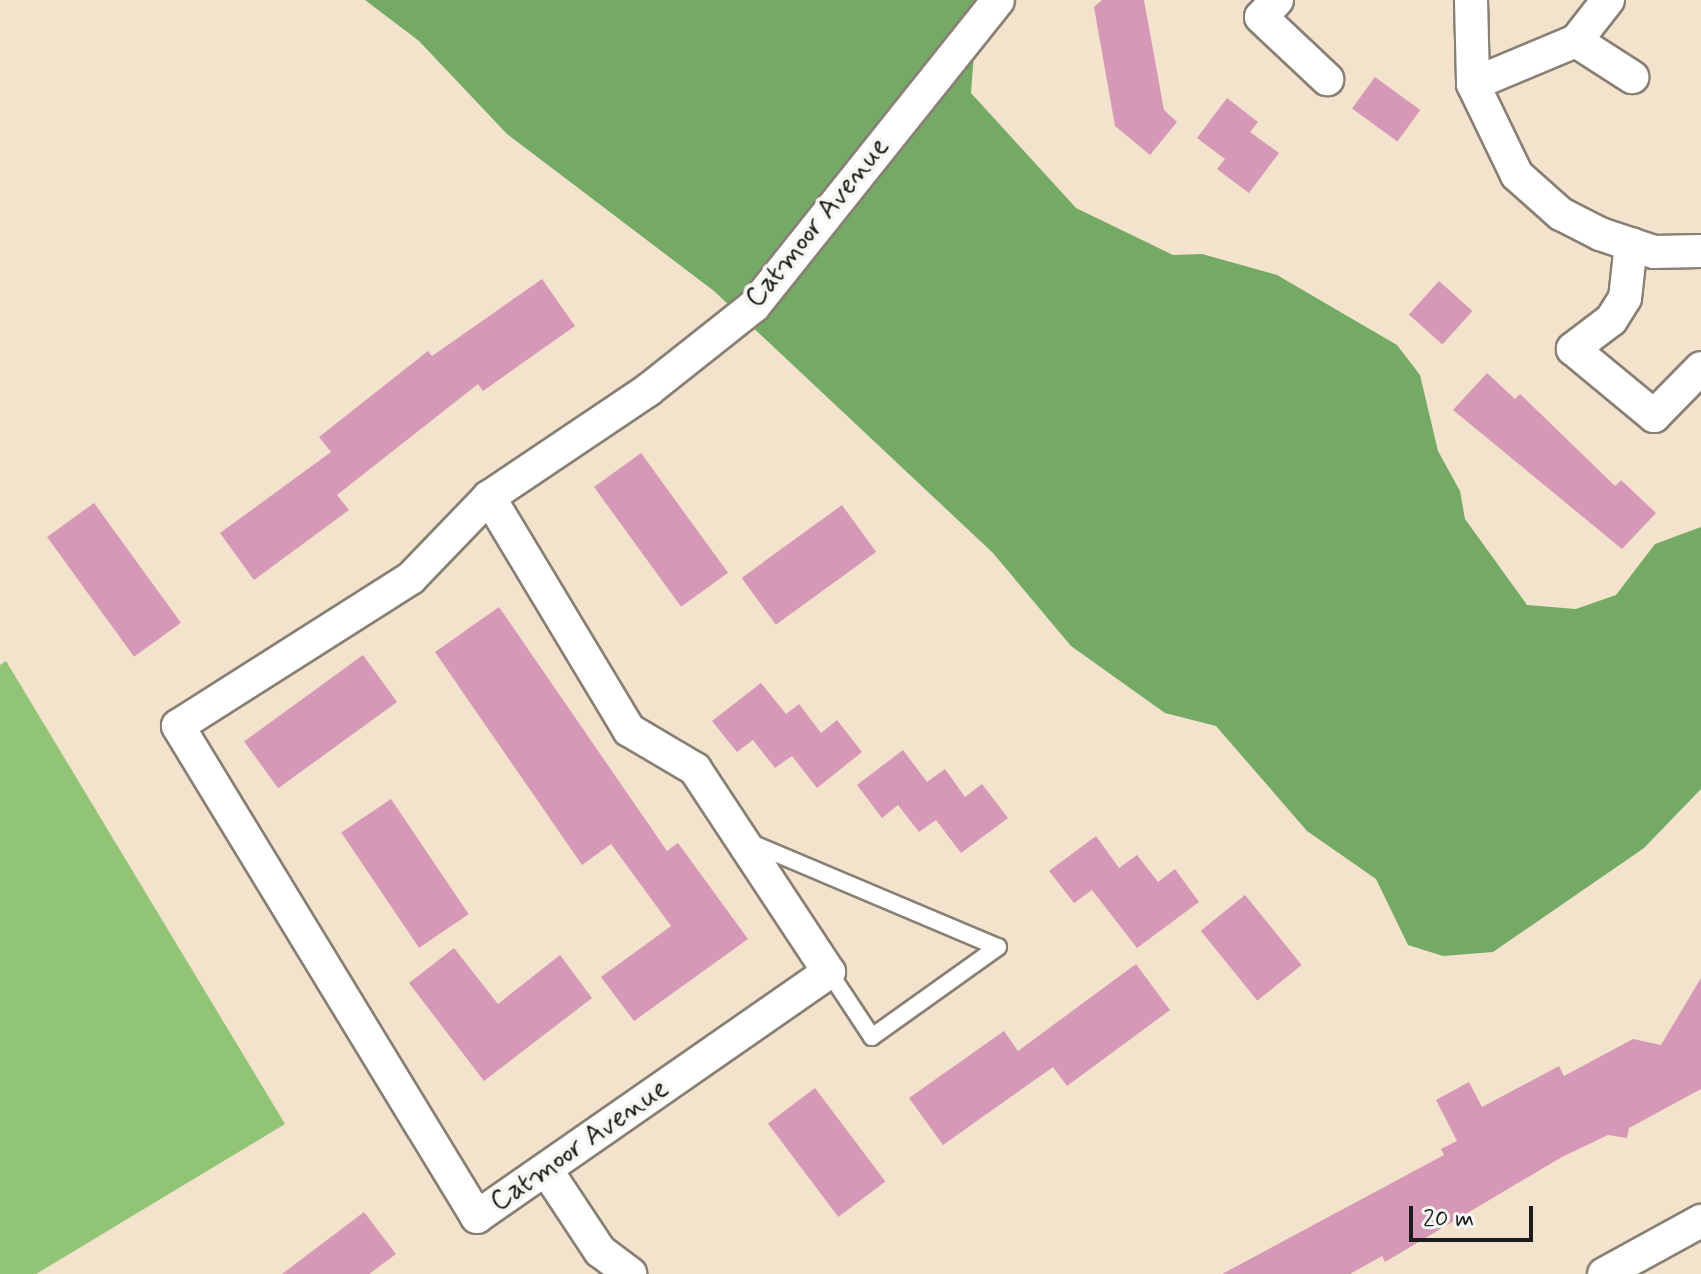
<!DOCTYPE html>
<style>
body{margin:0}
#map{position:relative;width:1701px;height:1274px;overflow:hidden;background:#f3e3cc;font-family:Mynerve,sans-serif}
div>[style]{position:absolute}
.green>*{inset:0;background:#91c475}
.forest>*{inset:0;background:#74aa66}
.building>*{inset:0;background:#d698b7;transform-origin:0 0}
.roads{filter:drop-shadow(2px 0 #888074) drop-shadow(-2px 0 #888074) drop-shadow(0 2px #888074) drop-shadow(0 -2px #888074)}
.lane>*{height:16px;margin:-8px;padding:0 8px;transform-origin:8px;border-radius:8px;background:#fff}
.street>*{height:32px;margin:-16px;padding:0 16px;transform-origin:16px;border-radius:16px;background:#fff}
span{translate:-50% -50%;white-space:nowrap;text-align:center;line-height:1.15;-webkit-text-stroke:8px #f6f6f2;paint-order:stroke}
.street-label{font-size:28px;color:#1c1c1c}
.scale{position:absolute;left:1409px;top:1206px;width:124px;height:36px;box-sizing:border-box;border:4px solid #1c1c1c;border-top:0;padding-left:10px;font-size:24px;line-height:28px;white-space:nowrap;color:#1c1c1c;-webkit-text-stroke:6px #f6f6f2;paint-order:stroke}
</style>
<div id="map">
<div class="green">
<i style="clip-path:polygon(6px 661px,285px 1124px,36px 1274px,0 1274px,0 665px)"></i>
</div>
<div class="forest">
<i style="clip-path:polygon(365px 0,978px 0,971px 93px,1076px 208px,1173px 255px,1202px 254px,1277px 275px,1397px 345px,1420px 375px,1438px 451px,1460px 491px,1465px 519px,1527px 605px,1576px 609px,1616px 595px,1655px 544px,1701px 527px,1701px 789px,1644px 848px,1493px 952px,1443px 956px,1408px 945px,1376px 879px,1307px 831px,1216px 726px,1165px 713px,1071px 646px,993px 553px,714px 291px,507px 134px,419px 41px)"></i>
</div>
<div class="building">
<i style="clip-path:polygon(1102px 0,1144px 0,1164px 110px,1177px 122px,1150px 155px,1115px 126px,1094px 7px)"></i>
<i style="left:1375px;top:77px;width:56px;height:39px;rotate:36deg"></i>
<i style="clip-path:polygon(1227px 98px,1258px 122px,1250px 132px,1279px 153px,1249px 193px,1217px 169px,1225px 159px,1197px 138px)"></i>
<i style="clip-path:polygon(542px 279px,575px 326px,483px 391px,478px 384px,337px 495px,349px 510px,254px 580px,220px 533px,331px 452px,319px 437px,428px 351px,432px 356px)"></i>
<i style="left:1439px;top:281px;width:45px;height:45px;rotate:42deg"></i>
<i style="clip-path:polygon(1487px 373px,1515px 399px,1520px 394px,1615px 486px,1621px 480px,1656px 513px,1622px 549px,1453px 410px)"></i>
<i style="left:641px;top:453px;width:148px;height:58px;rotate:54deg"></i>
<i style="left:94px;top:503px;width:148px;height:58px;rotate:54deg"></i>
<i style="left:842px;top:505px;width:58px;height:124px;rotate:54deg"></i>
<i style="clip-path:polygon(499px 607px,667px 851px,678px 843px,748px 939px,634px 1021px,601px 977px,671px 926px,611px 844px,582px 865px,435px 652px)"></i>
<i style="left:363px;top:655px;width:58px;height:147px;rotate:54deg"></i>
<i style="clip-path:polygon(761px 683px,786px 714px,799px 704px,821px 733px,837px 720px,862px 752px,817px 788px,792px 756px,775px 768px,753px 740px,737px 752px,712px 721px)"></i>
<i style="clip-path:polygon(903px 750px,927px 782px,945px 769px,965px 797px,982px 784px,1008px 818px,961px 853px,936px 820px,919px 832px,898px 805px,882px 818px,857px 785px)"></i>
<i style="left:391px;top:799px;width:139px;height:60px;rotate:56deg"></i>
<i style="clip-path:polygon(1096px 836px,1119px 868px,1137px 855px,1158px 882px,1175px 869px,1199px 902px,1137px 948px,1092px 890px,1074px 903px,1049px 871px)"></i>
<i style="left:1245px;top:895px;width:90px;height:57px;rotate:51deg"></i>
<i style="clip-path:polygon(454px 948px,498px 1004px,560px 955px,592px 998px,484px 1081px,409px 983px)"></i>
<i style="clip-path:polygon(1136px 964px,1170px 1010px,1067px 1086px,1053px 1067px,943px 1145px,909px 1098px,1004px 1031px,1018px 1051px)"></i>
<i style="clip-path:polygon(1701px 978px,1701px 1089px,1629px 1128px,1627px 1138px,1608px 1135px,1562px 1157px,1385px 1262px,1382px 1256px,1350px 1274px,1222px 1274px,1444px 1155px,1441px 1149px,1457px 1141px,1436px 1100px,1469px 1082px,1482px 1107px,1559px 1066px,1564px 1076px,1633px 1039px,1661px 1045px)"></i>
<i style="left:815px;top:1088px;width:117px;height:59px;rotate:53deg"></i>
<i style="clip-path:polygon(364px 1212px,396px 1254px,369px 1274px,282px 1274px)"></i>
</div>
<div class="roads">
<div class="lane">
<i style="left:749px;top:842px;width:270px;rotate:22.9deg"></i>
<i style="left:998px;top:947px;width:155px;rotate:144.5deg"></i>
<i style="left:872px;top:1037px;width:78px;rotate:-123.5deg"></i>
</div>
<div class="street">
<i style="left:1277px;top:0;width:23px;rotate:133deg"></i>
<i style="left:1261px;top:17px;width:91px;rotate:43.2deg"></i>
<i style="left:1471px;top:0;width:84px;rotate:88.6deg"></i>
<i style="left:1473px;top:84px;width:101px;rotate:64.2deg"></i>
<i style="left:1517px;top:175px;width:59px;rotate:41.6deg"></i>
<i style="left:1561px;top:214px;width:44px;rotate:27.1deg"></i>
<i style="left:1600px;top:234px;width:57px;rotate:18.4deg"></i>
<i style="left:1654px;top:252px;width:47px;rotate:-1.2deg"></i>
<i style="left:1576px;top:41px;width:67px;rotate:32.7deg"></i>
<i style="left:1473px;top:84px;width:112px;rotate:-22.7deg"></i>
<i style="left:1576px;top:41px;width:52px;rotate:-52deg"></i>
<i style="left:1631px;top:244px;width:54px;rotate:96.3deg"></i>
<i style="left:1625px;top:298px;width:26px;rotate:122deg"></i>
<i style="left:1611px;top:320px;width:48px;rotate:142.7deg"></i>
<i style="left:1573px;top:349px;width:105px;rotate:39.6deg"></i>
<i style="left:1654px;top:416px;width:67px;rotate:-45.6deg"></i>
<i style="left:489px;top:497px;width:272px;rotate:59deg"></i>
<i style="left:629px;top:730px;width:77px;rotate:30.6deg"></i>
<i style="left:695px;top:769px;width:243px;rotate:56.6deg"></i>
<i style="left:829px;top:972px;width:429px;rotate:145.2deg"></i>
<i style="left:477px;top:1217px;width:575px;rotate:-121.34deg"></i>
<i style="left:178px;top:726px;width:276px;rotate:-32.4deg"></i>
<i style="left:411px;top:578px;width:112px;rotate:-46.1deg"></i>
<i style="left:489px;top:497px;width:192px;rotate:-33.9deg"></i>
<i style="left:648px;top:390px;width:135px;rotate:-38.4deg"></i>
<i style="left:754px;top:306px;width:391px;rotate:-51.4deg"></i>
<i style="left:547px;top:1171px;width:96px;rotate:56.5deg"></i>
<i style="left:600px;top:1251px;width:38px;rotate:37deg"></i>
<i style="left:1604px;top:1274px;width:111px;rotate:-28.7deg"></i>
</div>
</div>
<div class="street-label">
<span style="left:818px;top:223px;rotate:-51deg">Catmoor Avenue</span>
<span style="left:580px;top:1146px;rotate:-35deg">Catmoor Avenue</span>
</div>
<div class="scale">20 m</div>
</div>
